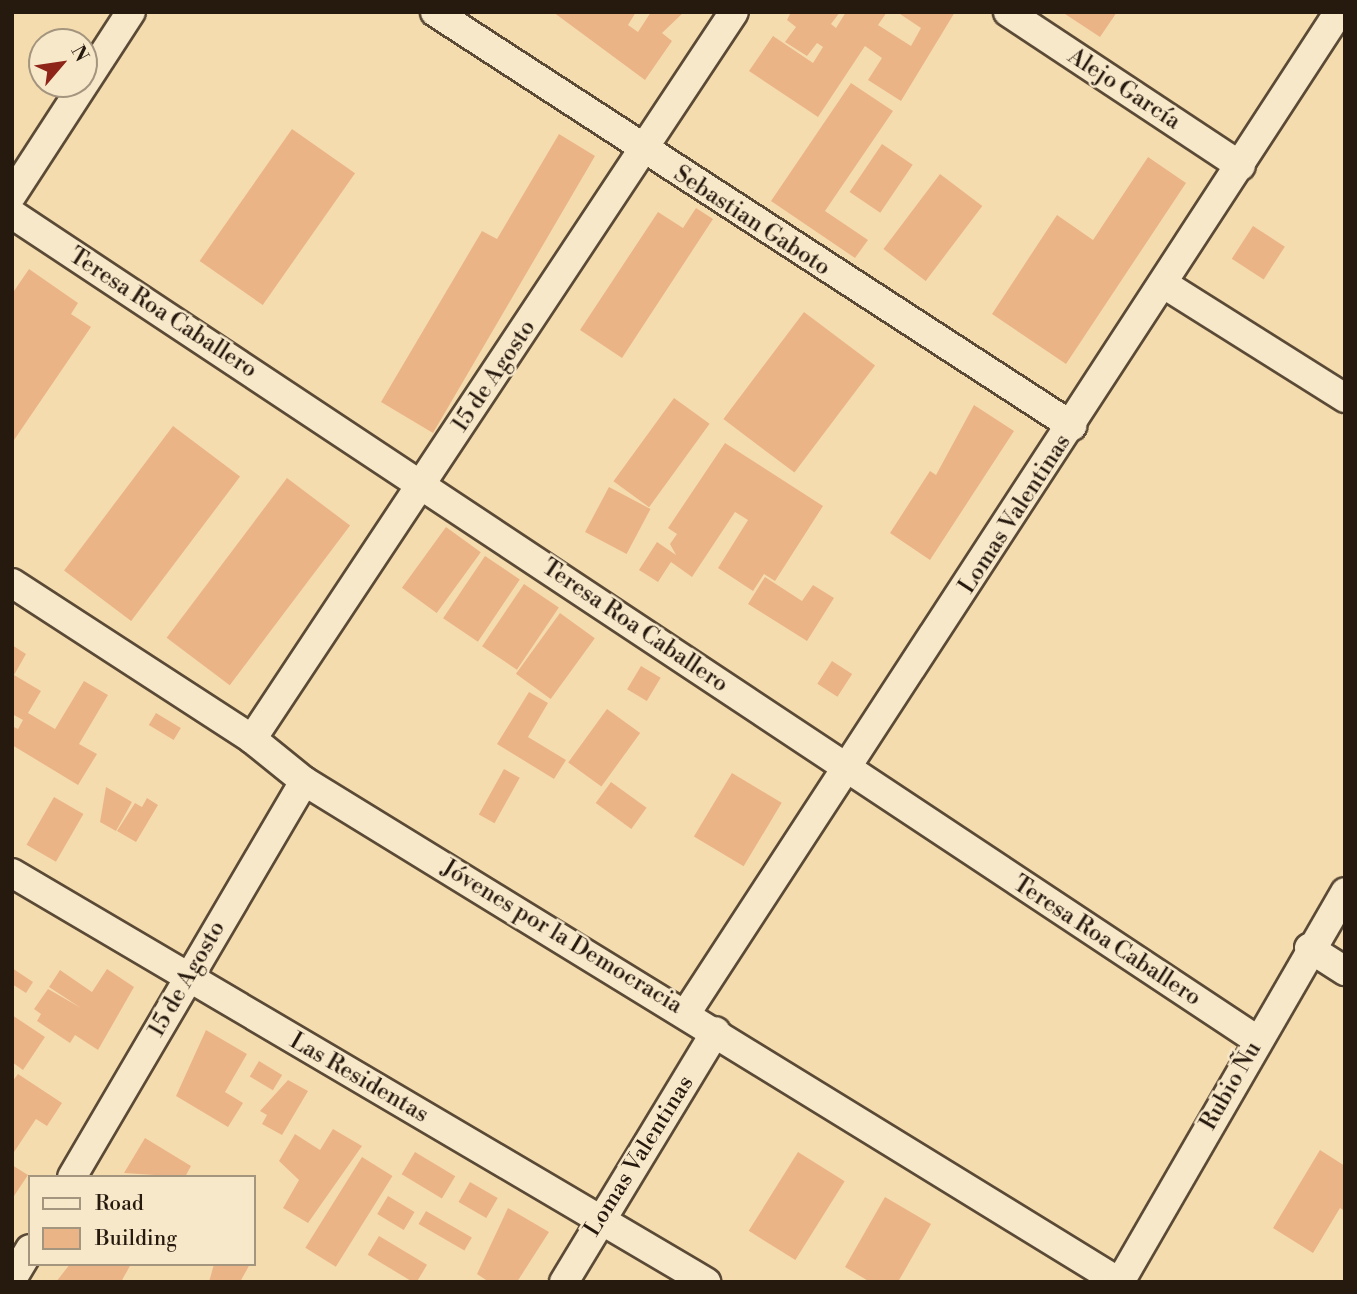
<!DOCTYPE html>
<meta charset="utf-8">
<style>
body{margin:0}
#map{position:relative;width:1357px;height:1294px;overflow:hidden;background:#f5dcae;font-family:"Libre Bodoni",serif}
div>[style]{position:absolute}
.building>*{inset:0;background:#ebb487;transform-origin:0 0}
.roads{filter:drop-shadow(2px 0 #5a4a36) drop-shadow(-2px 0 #5a4a36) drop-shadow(0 2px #5a4a36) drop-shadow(0 -2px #5a4a36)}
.street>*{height:28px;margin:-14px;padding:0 14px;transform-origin:14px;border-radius:14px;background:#f8e8ca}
span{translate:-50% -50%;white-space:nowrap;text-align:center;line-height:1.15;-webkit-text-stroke:5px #f8e8ca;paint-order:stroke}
.street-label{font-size:23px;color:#26190e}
.frame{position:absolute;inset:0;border:14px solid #26190e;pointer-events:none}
.legend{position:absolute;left:28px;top:1175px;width:228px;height:91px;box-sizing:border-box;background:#f8e8ca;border:2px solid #a4957f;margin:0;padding:9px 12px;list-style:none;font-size:21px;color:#26190e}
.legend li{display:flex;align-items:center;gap:14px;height:35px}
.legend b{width:35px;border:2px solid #a4957f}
.north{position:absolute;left:28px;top:28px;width:70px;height:70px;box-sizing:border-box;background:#f8e8ca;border:2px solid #a4957f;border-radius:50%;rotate:61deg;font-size:19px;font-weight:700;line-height:28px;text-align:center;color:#26190e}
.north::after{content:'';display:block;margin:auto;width:24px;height:32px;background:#8f2418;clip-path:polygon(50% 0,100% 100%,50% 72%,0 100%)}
</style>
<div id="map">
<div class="building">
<i style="clip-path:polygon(553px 12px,636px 12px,628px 25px,638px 32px,651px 12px,684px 12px,662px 33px,672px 41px,645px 80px)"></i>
<i style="clip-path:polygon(791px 12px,840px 12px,831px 24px,836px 28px,846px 12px,887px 12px,878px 25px,911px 46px,921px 28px,897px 12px,955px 12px,901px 101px,868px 80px,882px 58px,865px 46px,818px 117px,749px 71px,773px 36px,813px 63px,823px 47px,817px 43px,807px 56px,785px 42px,796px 27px,787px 20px)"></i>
<i style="clip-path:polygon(1062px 12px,1117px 12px,1100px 37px)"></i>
<i style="clip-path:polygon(851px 83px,893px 111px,825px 211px,868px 240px,855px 258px,771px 201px)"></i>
<i style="left:292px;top:129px;width:77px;height:161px;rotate:35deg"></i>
<i style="clip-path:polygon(559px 134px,595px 156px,433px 433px,381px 402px,482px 231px,497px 239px)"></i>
<i style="left:882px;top:144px;width:37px;height:58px;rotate:34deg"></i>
<i style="clip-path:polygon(1148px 157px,1186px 183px,1066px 364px,992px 314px,1057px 215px,1093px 240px)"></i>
<i style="left:940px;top:174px;width:53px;height:94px;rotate:37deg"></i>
<i style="clip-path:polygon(696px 208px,713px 219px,622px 358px,580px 330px,658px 212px,683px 228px)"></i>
<i style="left:1253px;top:226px;width:38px;height:39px;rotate:33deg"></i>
<i style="clip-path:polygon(29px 269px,78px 303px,71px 314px,91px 327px,12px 443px,12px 294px)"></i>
<i style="left:804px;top:312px;width:89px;height:134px;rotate:37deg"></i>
<i style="left:674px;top:398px;width:44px;height:103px;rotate:36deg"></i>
<i style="clip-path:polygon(974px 405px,1014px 431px,930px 560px,890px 533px,930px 471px,936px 475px)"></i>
<i style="left:173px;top:426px;width:84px;height:181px;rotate:37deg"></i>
<i style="clip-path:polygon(725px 443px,823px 506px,775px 581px,764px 574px,753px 591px,718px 568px,748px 520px,735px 512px,692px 577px,671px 562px,658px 582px,639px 570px,657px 542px,676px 555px,670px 544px,677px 534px,668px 528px)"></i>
<i style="left:287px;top:478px;width:79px;height:200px;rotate:37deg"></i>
<i style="left:609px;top:487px;width:47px;height:51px;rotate:28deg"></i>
<i style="left:446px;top:527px;width:43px;height:75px;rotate:36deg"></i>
<i style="left:485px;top:556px;width:42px;height:75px;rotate:34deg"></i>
<i style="clip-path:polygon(765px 577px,802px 601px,813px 585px,834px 598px,807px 641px,748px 604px)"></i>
<i style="left:524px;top:584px;width:42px;height:75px;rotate:34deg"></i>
<i style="left:560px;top:613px;width:43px;height:75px;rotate:36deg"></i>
<i style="clip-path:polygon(12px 645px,26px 654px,14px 675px,41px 691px,28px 713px,55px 729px,84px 681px,108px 695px,79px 744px,97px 754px,78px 785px,12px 745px,12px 726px,18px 729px,23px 720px,12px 714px)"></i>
<i style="left:832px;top:661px;width:24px;height:27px;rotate:33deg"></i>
<i style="left:641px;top:666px;width:23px;height:27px;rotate:31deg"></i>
<i style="clip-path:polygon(529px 692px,548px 703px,528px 737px,566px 760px,554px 779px,497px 744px)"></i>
<i style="left:607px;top:709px;width:41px;height:66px;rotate:36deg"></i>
<i style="left:156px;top:713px;width:29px;height:14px;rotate:31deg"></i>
<i style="left:504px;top:769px;width:18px;height:52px;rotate:29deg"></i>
<i style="left:732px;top:773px;width:58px;height:74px;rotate:31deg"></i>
<i style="left:611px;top:782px;width:44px;height:26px;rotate:36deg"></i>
<i style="clip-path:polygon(106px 787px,132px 802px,116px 831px,100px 822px)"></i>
<i style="left:54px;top:797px;width:34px;height:55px;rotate:30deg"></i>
<i style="clip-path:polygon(147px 798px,158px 805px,136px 842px,117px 831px,135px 803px,142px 807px)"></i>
<i style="clip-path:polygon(12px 968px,33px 982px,26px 993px,12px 984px)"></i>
<i style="clip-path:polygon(107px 969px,134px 987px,98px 1050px,75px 1035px,70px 1043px,37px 1021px,41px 1014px,34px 1009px,48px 989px,81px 1008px,49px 987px,60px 970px,92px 992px)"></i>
<i style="clip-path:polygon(12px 1015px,45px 1037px,23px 1070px,12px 1062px)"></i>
<i style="clip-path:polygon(206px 1030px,247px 1054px,225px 1092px,243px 1103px,228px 1127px,176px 1096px)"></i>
<i style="left:259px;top:1061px;width:27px;height:18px;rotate:31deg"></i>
<i style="clip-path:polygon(18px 1074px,62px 1103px,47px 1126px,36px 1119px,14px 1152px,12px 1082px)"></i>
<i style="clip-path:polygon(288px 1080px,308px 1091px,282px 1135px,262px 1124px,267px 1115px,260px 1111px)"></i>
<i style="clip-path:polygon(333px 1129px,362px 1146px,308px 1223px,283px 1208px,299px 1180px,279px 1161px,295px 1134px,320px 1150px)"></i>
<i style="clip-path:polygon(145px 1138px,191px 1166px,185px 1177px,124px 1173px)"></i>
<i style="clip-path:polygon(1320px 1150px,1345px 1166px,1345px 1211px,1340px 1208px,1313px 1253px,1273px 1228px)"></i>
<i style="left:415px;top:1152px;width:47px;height:26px;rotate:31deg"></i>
<i style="left:798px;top:1152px;width:55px;height:93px;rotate:32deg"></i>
<i style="left:362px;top:1157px;width:36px;height:107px;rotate:32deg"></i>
<i style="clip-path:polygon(12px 1165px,28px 1175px,12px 1199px)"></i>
<i style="left:470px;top:1182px;width:32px;height:23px;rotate:30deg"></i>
<i style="left:388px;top:1196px;width:31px;height:21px;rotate:31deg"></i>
<i style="clip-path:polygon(885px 1197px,931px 1224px,898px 1282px,870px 1282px,845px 1267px)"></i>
<i style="clip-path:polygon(508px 1208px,549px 1232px,517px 1282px,489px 1282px,477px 1274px)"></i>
<i style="left:426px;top:1211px;width:53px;height:15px;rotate:30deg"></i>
<i style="left:379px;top:1236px;width:56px;height:22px;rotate:31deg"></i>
<i style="clip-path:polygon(70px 1264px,131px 1264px,121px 1282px,56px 1282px)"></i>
<i style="clip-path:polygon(214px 1264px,250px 1264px,240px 1282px,209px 1282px)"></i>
</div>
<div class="roads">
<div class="street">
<i style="left:435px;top:12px;width:760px;rotate:33.02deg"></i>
<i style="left:1008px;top:12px;width:279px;rotate:33.5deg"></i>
<i style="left:12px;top:195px;width:218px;rotate:-57deg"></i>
<i style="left:12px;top:214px;width:1494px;rotate:33.56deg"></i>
<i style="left:1164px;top:284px;width:214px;rotate:32.2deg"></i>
<i style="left:12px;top:583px;width:286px;rotate:33deg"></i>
<i style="left:252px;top:739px;width:67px;rotate:38.9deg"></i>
<i style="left:304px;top:781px;width:957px;rotate:31.58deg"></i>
<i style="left:252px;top:739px;width:872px;rotate:-56.46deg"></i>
<i style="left:12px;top:873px;width:806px;rotate:30.51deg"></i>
<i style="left:1309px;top:948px;width:43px;rotate:32.6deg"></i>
<i style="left:687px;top:1012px;width:1194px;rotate:-56.9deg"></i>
<i style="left:72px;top:1177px;width:459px;rotate:-59.6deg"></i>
<i style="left:12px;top:1279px;width:35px;rotate:-59deg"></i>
<i style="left:564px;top:1282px;width:293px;rotate:-58.8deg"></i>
<i style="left:1120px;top:1282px;width:450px;rotate:-60deg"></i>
</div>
</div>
<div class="street-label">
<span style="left:1124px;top:89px;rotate:33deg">Alejo García</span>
<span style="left:752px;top:221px;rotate:33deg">Sebastian Gaboto</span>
<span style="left:163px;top:313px;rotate:33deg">Teresa Roa Caballero</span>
<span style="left:494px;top:376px;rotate:-56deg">15 de Agosto</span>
<span style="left:1015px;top:514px;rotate:-57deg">Lomas Valentinas</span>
<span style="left:635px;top:626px;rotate:34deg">Teresa Roa Caballero</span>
<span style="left:562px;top:937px;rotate:31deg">Jóvenes por la Democracia</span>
<span style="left:1107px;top:941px;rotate:33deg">Teresa Roa Caballero</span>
<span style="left:187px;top:979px;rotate:-60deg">15 de Agosto</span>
<span style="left:359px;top:1078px;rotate:30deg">Las Residentas</span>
<span style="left:1231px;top:1086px;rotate:-60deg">Rubio Ñu</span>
<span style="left:639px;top:1156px;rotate:-58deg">Lomas Valentinas</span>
</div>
<div class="frame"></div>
<ul class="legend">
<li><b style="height:9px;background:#f8e8ca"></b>Road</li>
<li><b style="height:19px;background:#ebb487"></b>Building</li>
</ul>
<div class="north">N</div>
</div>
